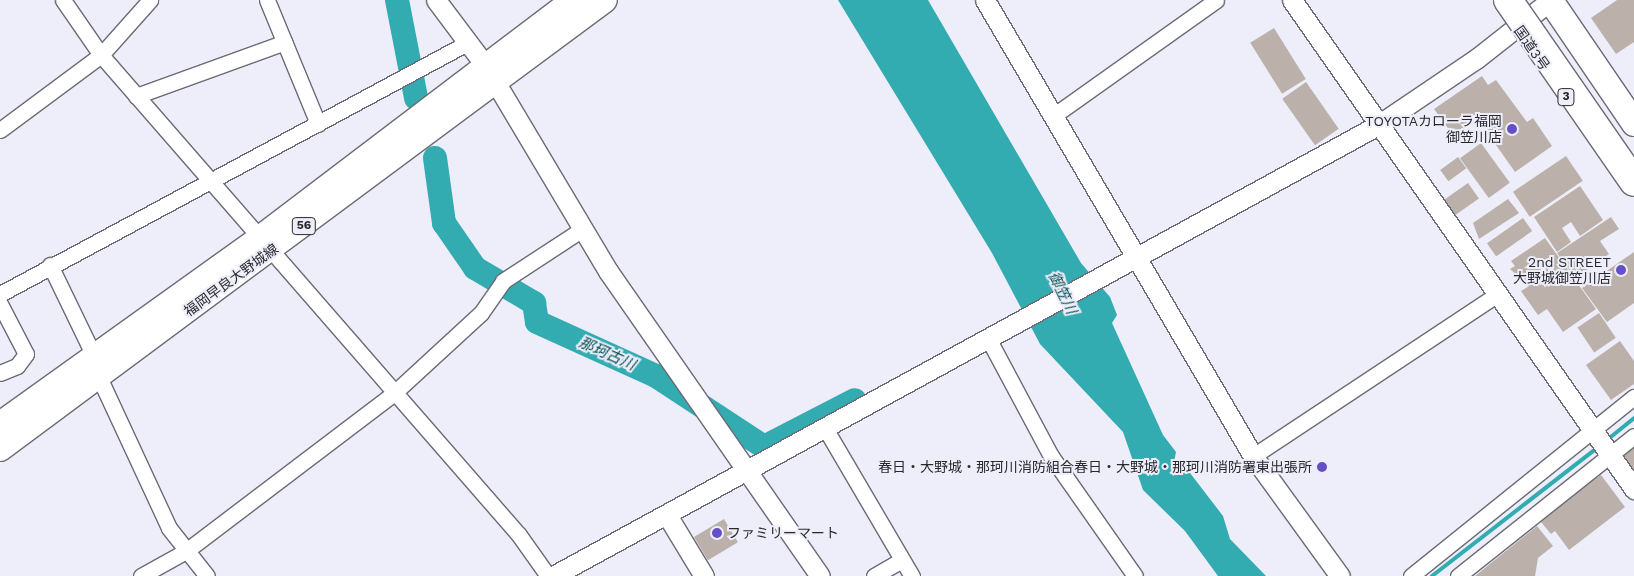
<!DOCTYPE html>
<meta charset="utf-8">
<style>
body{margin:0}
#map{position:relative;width:1634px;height:576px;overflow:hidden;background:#edeefa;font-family:"Work Sans","Noto Sans JP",sans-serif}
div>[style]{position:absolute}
.water>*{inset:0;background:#32acb0}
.stream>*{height:4px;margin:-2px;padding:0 2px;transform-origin:2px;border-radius:2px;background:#32acb0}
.river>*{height:24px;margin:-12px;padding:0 12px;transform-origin:12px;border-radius:12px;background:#32acb0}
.building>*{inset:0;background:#bbb1aa;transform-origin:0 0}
.roads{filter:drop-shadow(1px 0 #6b6b75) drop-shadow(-1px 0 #6b6b75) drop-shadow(0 1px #6b6b75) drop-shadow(0 -1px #6b6b75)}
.minor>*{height:15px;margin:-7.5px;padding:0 7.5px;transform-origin:7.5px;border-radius:7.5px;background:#fff}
.tertiary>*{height:19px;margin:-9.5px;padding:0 9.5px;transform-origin:9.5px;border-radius:9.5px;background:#fff}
.primary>*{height:24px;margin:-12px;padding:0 12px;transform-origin:12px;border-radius:12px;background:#fff}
.trunk>*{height:25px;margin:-12.5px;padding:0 12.5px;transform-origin:12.5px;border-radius:12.5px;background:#fff}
.bridges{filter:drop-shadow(1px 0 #6b6b75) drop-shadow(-1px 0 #6b6b75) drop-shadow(0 1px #6b6b75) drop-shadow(0 -1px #6b6b75)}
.motorway-bridge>*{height:28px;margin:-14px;padding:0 14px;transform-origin:14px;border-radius:14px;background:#fff}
.dots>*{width:14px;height:14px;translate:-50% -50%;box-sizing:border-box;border:2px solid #edeefa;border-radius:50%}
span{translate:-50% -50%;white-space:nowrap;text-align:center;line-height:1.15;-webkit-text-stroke:4px #edeefa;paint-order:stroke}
.shield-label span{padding:1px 4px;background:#edeefa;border:1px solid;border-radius:4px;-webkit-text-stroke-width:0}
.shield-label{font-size:12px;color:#29292d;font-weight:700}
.street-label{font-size:14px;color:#29292d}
.poi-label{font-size:14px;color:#29292d}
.right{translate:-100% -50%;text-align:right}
.left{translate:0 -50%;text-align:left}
.water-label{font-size:15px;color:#034d4f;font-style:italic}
</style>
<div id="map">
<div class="water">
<i style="clip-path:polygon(838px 0,928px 0,1081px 263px,1110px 297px,1117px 315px,1112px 323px,1163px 435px,1176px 452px,1174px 462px,1187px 469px,1223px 516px,1230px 539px,1266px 576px,1218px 576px,1185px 531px,1143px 490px,1123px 432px,1040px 344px,992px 253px)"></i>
</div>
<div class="stream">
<i style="left:1607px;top:440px;width:35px;rotate:-39deg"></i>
<i style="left:1432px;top:576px;width:209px;rotate:-37.8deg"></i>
</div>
<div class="river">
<i style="left:397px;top:0;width:100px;rotate:79deg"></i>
<i style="left:435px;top:158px;width:66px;rotate:82.1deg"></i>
<i style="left:444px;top:223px;width:55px;rotate:55.4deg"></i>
<i style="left:475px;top:268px;width:69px;rotate:30.7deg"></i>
<i style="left:534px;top:303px;width:19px;rotate:81deg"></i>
<i style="left:537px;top:322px;width:131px;rotate:24.4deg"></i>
<i style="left:656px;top:376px;width:129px;rotate:33.3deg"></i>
<i style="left:764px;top:447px;width:102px;rotate:-27.3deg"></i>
</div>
<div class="building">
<i style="clip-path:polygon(1617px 0,1634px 0,1634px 42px,1616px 54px,1591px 18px)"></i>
<i style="left:1274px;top:28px;width:60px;height:28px;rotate:58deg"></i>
<i style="clip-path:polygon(1482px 76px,1488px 85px,1496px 80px,1527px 122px,1533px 118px,1552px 146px,1515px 172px,1477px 118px,1453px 135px,1434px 109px)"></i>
<i style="left:1306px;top:82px;width:57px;height:29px;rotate:55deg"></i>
<i style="left:1481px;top:143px;width:49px;height:26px;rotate:54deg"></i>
<i style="left:1566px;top:156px;width:30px;height:64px;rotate:56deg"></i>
<i style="left:1458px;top:157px;width:14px;height:22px;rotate:54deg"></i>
<i style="left:1468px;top:183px;width:19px;height:30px;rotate:55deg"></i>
<i style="clip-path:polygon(1580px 186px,1603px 220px,1580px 236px,1571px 222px,1562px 228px,1571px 242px,1557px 252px,1534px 217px)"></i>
<i style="clip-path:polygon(1508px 199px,1519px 213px,1479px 239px,1473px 223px)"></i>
<i style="clip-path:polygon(1611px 217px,1619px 229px,1600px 241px,1609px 254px,1575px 278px,1557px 253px)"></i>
<i style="left:1523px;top:218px;width:16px;height:44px;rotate:55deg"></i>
<i style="clip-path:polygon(1545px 238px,1596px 309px,1563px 332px,1547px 309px,1538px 315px,1521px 291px,1529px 286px,1510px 269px,1515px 266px,1511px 261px)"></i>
<i style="clip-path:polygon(1634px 252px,1634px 303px,1607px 322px,1582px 288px)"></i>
<i style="left:1599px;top:313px;width:30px;height:26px;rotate:56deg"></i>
<i style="clip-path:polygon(1620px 341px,1634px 361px,1634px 384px,1611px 400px,1586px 365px)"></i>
<i style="clip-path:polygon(1634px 446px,1634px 471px,1623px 454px)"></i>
<i style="clip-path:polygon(1601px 475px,1625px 507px,1569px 550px,1555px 531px,1551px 534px,1541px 522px,1542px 514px)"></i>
<i style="left:724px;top:519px;width:27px;height:35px;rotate:59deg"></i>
<i style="clip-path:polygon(1537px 526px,1553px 546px,1538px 558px,1535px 576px,1475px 576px)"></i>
</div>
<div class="roads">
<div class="minor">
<i style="left:63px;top:0;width:67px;rotate:55.4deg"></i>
<i style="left:101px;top:55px;width:636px;rotate:48.95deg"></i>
<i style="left:519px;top:535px;width:50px;rotate:54.7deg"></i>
<i style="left:267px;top:0;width:134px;rotate:67.6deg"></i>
<i style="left:136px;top:96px;width:158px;rotate:-19.9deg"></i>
<i style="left:1053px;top:116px;width:200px;rotate:-35.4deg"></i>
<i style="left:0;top:130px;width:126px;rotate:-36.6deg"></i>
<i style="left:101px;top:55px;width:74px;rotate:-48.3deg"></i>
<i style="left:50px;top:265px;width:101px;rotate:64.2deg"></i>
<i style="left:0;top:294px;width:532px;rotate:-28.25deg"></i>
<i style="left:0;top:304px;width:56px;rotate:62.5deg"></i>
<i style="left:26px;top:354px;width:15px;rotate:127deg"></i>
<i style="left:17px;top:366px;width:18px;rotate:158deg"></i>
<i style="left:989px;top:340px;width:132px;rotate:61.9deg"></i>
<i style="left:1051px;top:456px;width:146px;rotate:55deg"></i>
<i style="left:99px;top:377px;width:166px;rotate:65.1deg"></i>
<i style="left:169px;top:528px;width:61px;rotate:51.6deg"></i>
<i style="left:825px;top:428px;width:172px;rotate:59.6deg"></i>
<i style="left:1253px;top:456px;width:291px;rotate:-33.5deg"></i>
<i style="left:141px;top:576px;width:51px;rotate:-29.1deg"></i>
<i style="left:186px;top:551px;width:261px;rotate:-37.2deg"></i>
<i style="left:394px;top:393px;width:118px;rotate:-42.6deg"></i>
<i style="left:481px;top:313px;width:39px;rotate:-55deg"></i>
<i style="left:503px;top:281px;width:93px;rotate:-33.2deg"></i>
<i style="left:874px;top:576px;width:32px;rotate:-30deg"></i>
<i style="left:1411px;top:576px;width:286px;rotate:-38.8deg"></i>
<i style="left:1458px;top:576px;width:225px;rotate:-38.5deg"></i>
</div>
<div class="tertiary">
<i style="left:436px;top:0;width:85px;rotate:53.1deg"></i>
<i style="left:487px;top:68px;width:236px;rotate:59.2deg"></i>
<i style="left:608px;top:271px;width:371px;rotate:55.2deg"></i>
<i style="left:985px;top:0;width:529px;rotate:59.56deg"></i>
<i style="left:1253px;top:456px;width:148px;rotate:54.1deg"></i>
<i style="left:1292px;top:0;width:597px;rotate:55.03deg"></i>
<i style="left:667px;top:515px;width:71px;rotate:58.8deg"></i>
<i style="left:553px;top:576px;width:940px;rotate:-28.66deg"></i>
<i style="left:1378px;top:125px;width:118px;rotate:-34deg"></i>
<i style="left:1476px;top:59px;width:95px;rotate:-38.2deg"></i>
</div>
<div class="primary">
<i style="left:0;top:424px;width:321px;rotate:-35.6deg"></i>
<i style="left:261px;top:237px;width:392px;rotate:-37.2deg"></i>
<i style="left:0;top:449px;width:753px;rotate:-36.58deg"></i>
</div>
<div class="trunk">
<i style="left:1550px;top:0;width:149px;rotate:55.7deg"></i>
</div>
</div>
<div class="bridges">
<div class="motorway-bridge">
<i style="left:1508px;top:0;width:221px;rotate:55.3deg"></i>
</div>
</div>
<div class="dots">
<i style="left:1512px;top:129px;background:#654fc8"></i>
<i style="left:1621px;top:270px;background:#654fc8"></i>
<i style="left:1322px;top:467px;background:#654fc8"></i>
<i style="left:717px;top:533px;background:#654fc8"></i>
</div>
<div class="shield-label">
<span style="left:1566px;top:97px">3</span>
<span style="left:304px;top:226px">56</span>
</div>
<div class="street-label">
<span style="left:1532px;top:48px;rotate:55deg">国道3号</span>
<span style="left:231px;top:280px;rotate:-36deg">福岡早良大野城線</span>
</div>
<div class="poi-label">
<span class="right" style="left:1502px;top:129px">TOYOTAカローラ福岡<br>御笠川店</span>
<span class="right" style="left:1611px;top:270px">2nd STREET<br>大野城御笠川店</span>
<span class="right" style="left:1312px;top:467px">春日・大野城・那珂川消防組合春日・大野城・那珂川消防署東出張所</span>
<span class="left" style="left:727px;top:533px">ファミリーマート</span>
</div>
<div class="water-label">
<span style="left:1062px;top:293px;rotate:64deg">御笠川</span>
<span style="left:607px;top:354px;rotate:24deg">那珂古川</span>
</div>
</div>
